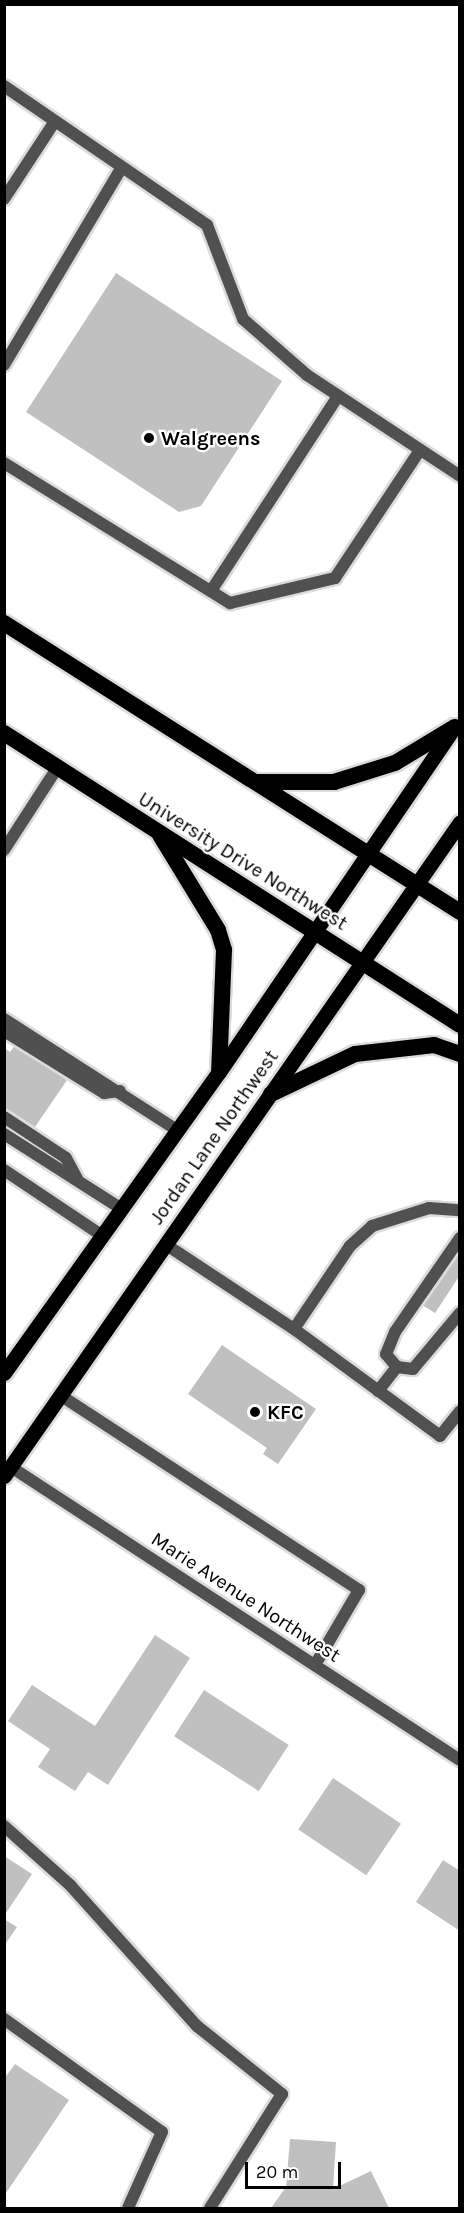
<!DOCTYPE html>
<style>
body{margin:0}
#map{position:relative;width:464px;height:2213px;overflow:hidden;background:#fff;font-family:Karla,sans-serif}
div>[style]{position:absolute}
.building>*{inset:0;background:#c0c0c0;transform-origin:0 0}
.roads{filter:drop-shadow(2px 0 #dbdbdb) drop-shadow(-2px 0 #dbdbdb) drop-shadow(0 2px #dbdbdb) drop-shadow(0 -2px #dbdbdb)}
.service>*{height:12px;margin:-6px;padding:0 6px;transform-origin:6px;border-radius:6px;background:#505050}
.minor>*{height:12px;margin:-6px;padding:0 6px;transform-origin:6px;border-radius:6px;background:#505050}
.primary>*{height:15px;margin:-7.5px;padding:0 7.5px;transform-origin:7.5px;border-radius:7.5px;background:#000}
.trunk>*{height:16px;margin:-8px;padding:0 8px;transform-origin:8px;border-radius:8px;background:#000}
.dots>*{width:16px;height:16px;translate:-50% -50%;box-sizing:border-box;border:3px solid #fff;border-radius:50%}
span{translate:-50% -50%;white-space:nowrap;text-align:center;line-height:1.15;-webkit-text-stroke:4.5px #fff;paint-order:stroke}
.poi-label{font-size:20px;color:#000;font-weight:700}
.left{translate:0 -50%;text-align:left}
.street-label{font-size:20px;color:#000}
.frame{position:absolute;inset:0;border:6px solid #000;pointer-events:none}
.scale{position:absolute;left:245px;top:2162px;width:96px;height:27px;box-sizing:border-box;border:3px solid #000;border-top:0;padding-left:8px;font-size:18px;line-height:21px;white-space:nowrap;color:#000;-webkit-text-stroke:4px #fff;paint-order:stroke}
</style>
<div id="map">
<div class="building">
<i style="clip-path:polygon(116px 273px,282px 381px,201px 506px,179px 512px,26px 412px)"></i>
<i style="clip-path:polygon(15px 1045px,67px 1080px,35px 1127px,4px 1107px,4px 1048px,10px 1052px)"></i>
<i style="clip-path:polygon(460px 1243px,460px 1275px,435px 1313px,419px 1303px)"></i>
<i style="clip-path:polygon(222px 1345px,316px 1409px,278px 1464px,263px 1454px,267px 1448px,188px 1394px)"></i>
<i style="clip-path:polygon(155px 1635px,190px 1658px,108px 1785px,88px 1772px,75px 1791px,38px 1767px,50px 1749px,8px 1721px,32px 1685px,95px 1726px)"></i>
<i style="left:204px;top:1690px;width:101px;height:55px;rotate:33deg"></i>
<i style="left:333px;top:1778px;width:82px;height:62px;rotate:34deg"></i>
<i style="clip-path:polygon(4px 1856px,32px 1874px,4px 1916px)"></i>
<i style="clip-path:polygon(443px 1860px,460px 1871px,460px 1931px,416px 1902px)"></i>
<i style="clip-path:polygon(4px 1919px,17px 1927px,4px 1946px)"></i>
<i style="clip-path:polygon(15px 2064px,69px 2100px,4px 2196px,4px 2079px)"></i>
<i style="clip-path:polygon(290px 2139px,336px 2142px,333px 2189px,371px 2171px,389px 2208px,271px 2208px,286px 2187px)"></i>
</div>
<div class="roads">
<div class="service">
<i style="left:4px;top:86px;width:246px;rotate:34.4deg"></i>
<i style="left:207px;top:225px;width:101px;rotate:69deg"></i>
<i style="left:243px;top:319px;width:85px;rotate:41.2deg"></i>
<i style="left:307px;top:375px;width:183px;rotate:33.4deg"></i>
<i style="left:4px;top:199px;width:93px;rotate:-56.8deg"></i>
<i style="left:4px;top:365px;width:230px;rotate:-59.2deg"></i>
<i style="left:4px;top:463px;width:266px;rotate:31.8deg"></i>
<i style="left:230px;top:603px;width:108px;rotate:-13.4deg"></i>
<i style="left:335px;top:578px;width:154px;rotate:-56.4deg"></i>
<i style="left:211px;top:591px;width:233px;rotate:-56.9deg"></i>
<i style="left:4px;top:850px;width:98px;rotate:-57.1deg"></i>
<i style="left:4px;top:1019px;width:206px;rotate:32.7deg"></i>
<i style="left:4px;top:1031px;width:118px;rotate:31.8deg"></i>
<i style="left:104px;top:1093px;width:16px;rotate:-7deg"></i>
<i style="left:4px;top:1117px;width:74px;rotate:33.5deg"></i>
<i style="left:66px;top:1158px;width:24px;rotate:62deg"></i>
<i style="left:4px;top:1134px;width:138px;rotate:32.5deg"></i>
<i style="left:4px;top:1170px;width:117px;rotate:33.8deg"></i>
<i style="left:460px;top:1238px;width:114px;rotate:124.7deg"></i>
<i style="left:395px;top:1332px;width:24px;rotate:112deg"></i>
<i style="left:386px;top:1354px;width:17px;rotate:50deg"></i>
<i style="left:397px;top:1367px;width:16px;rotate:7deg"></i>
<i style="left:413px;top:1369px;width:73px;rotate:-50deg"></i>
<i style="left:165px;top:1244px;width:154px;rotate:33.4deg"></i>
<i style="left:294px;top:1329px;width:181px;rotate:36.2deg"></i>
<i style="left:440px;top:1436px;width:32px;rotate:-51deg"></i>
<i style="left:294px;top:1329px;width:100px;rotate:-56deg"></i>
<i style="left:350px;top:1246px;width:30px;rotate:-42deg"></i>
<i style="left:372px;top:1226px;width:60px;rotate:-17.5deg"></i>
<i style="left:429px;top:1208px;width:31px;rotate:4deg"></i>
<i style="left:378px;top:1391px;width:31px;rotate:-52deg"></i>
<i style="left:60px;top:1395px;width:357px;rotate:33.1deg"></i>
<i style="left:359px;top:1590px;width:87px;rotate:120.4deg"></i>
<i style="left:4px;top:1826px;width:89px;rotate:41.8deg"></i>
<i style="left:70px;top:1885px;width:190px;rotate:48deg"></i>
<i style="left:197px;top:2026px;width:109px;rotate:38.7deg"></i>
<i style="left:282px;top:2094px;width:135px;rotate:122.3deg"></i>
<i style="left:4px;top:2019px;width:194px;rotate:35.6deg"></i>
<i style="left:162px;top:2132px;width:83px;rotate:114.1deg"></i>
</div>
<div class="minor">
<i style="left:11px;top:1467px;width:536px;rotate:33.13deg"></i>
</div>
<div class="primary">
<i style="left:4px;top:1373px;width:370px;rotate:-54.5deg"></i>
<i style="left:219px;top:1072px;width:417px;rotate:-55.7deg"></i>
<i style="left:4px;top:1476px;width:797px;rotate:-55.11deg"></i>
</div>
<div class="trunk">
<i style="left:4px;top:623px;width:540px;rotate:32.37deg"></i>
<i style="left:4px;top:733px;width:541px;rotate:32.63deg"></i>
<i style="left:256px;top:782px;width:78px"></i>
<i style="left:334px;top:782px;width:64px;rotate:-17.3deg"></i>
<i style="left:395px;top:763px;width:70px;rotate:-31deg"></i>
<i style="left:160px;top:835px;width:111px;rotate:58.6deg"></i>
<i style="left:218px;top:930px;width:21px;rotate:73deg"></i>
<i style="left:224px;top:950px;width:122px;rotate:92.3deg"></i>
<i style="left:271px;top:1094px;width:93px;rotate:-25.5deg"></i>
<i style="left:355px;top:1054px;width:80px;rotate:-6.5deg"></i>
<i style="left:434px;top:1045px;width:28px;rotate:19deg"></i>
</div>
</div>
<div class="dots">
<i style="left:149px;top:438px;background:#000"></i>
<i style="left:255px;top:1412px;background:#000"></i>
</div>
<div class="poi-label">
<span class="left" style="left:161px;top:438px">Walgreens</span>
<span class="left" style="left:267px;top:1412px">KFC</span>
</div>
<div class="street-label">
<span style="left:243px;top:861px;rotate:32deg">University Drive Northwest</span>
<span style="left:214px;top:1137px;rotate:-55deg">Jordan Lane Northwest</span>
<span style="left:246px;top:1597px;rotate:33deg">Marie Avenue Northwest</span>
</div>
<div class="frame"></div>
<div class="scale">20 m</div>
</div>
